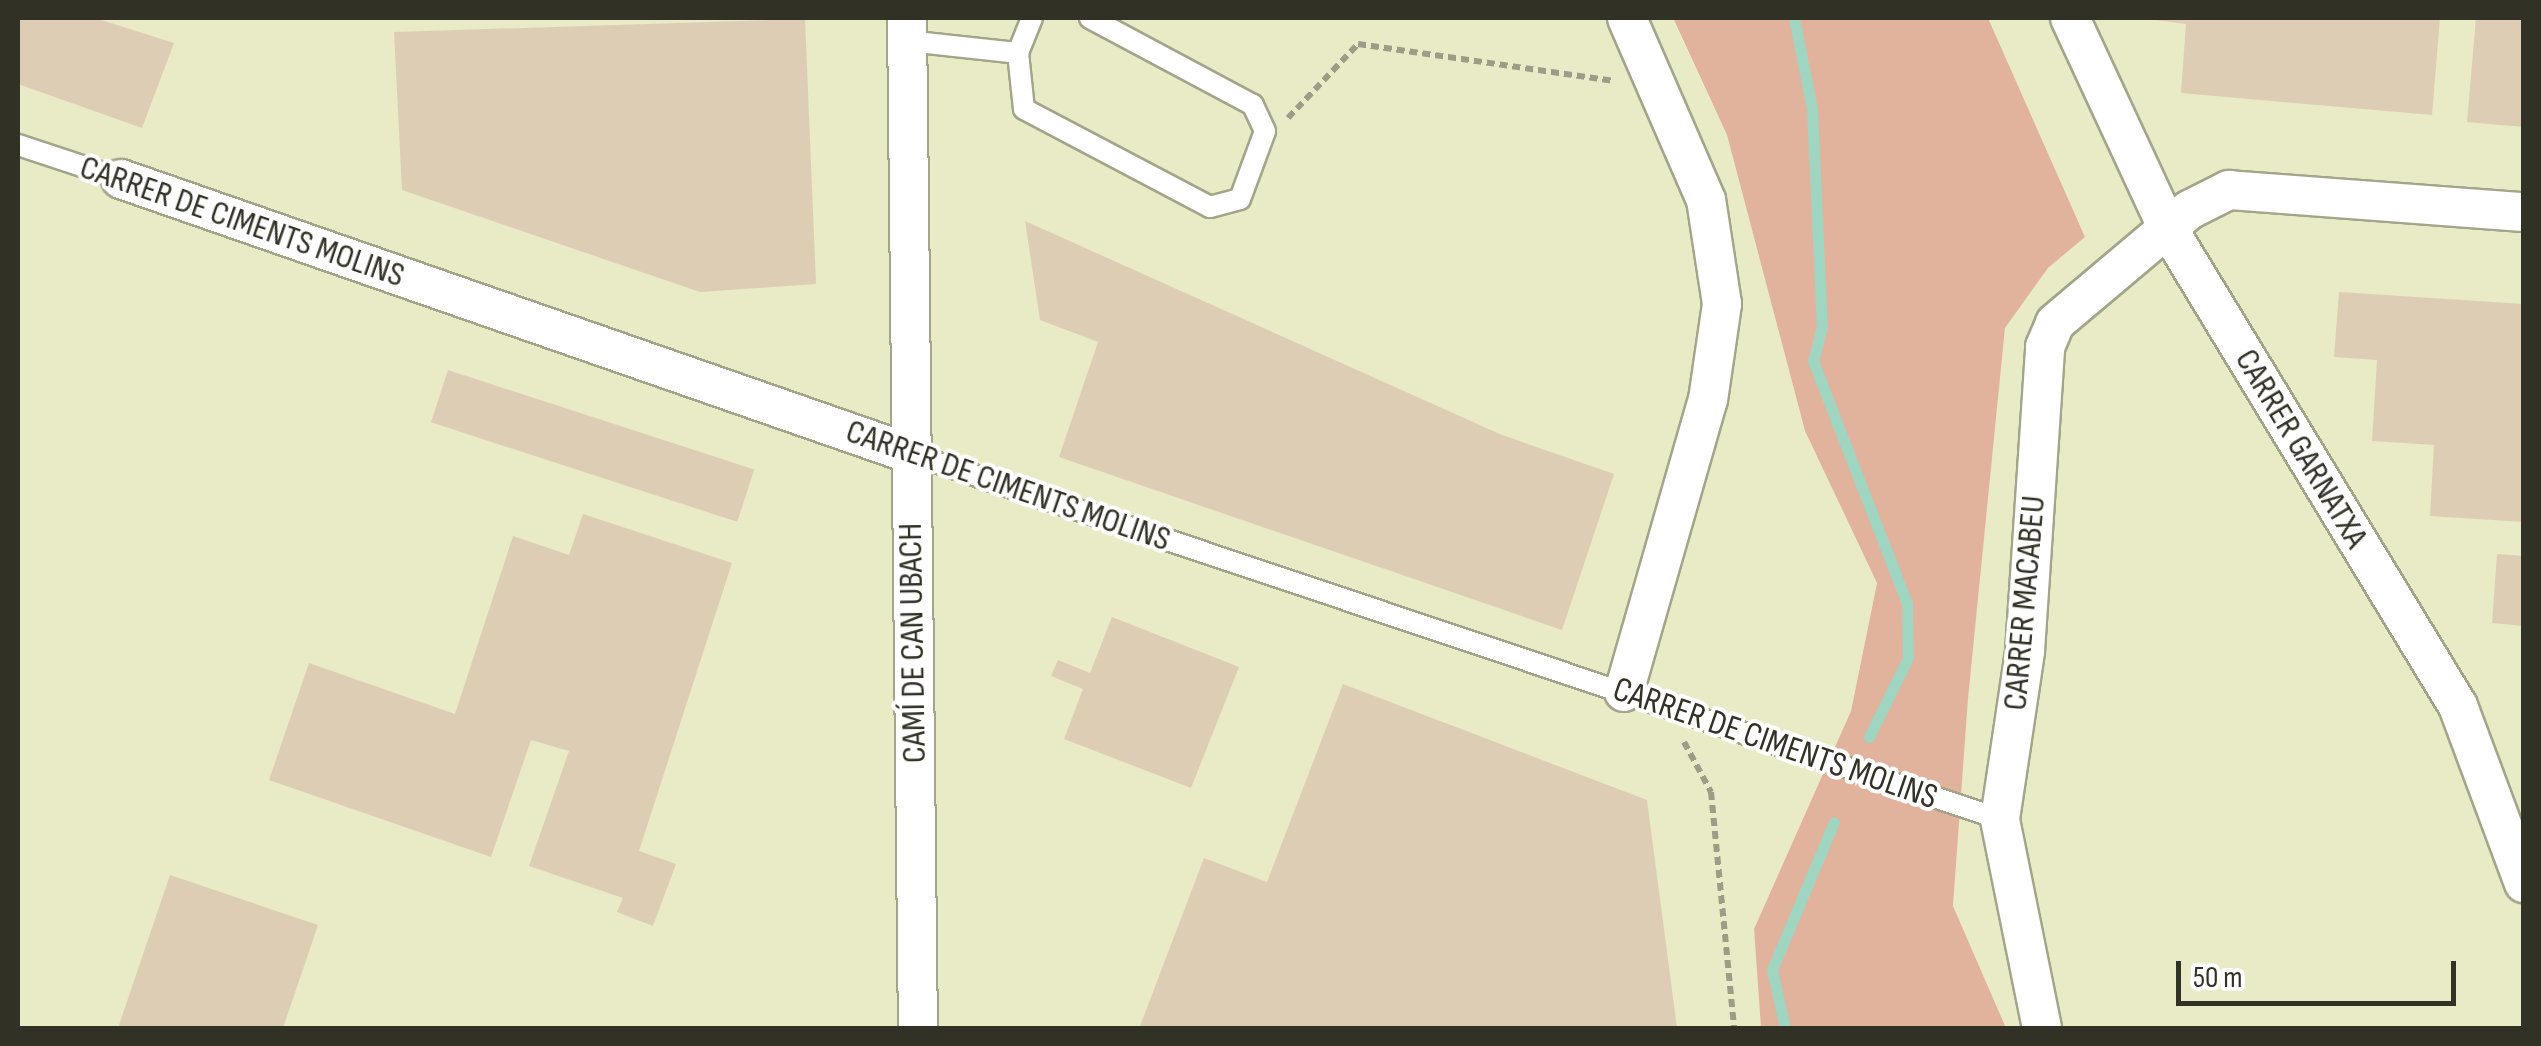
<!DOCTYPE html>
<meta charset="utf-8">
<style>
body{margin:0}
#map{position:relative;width:2541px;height:1046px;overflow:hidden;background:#f4f5d8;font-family:"Sofia Sans Condensed",sans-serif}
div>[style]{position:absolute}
.built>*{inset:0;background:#e9eac6}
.forest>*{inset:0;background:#e1b39d}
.stream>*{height:11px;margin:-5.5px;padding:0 5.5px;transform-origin:5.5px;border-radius:5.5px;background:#9fd5c1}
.building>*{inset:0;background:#decdb5;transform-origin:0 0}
.path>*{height:6px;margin-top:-3px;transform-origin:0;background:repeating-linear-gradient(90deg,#9c9c87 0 8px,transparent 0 13px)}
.roads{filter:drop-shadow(2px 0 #a3a489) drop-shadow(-2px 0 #a3a489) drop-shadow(0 2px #a3a489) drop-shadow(0 -2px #a3a489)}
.service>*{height:20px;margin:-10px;padding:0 10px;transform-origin:10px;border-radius:10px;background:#fff}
.minor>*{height:38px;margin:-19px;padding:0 19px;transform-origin:19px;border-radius:19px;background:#fff}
span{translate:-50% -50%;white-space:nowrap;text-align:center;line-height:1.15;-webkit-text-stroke:8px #fff;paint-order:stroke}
.street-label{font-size:35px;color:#313126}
.frame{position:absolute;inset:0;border:20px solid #313126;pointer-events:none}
.scale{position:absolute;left:2176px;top:961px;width:280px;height:45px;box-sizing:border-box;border:5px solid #313126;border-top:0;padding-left:12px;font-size:30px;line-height:35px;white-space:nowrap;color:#313126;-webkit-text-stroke:8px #fff;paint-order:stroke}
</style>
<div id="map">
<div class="built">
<i style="clip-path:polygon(18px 18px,1672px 18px,1727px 135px,1805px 431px,1877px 583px,1851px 711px,1754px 929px,1761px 1028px,18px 1028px)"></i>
<i style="clip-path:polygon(1988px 18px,2523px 18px,2523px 1028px,2006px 1028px,1953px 906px,1968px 699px,2005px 328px,2048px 268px,2085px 237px)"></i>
</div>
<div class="forest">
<i style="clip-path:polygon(1673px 18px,1988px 18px,2085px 237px,2048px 268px,2005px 328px,1968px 699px,1953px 906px,2006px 1028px,1761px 1028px,1754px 929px,1851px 711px,1877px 583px,1805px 431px,1727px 135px)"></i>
</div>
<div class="stream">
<i style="left:1794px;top:18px;width:93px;rotate:78.8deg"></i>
<i style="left:1812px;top:109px;width:217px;rotate:87.4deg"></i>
<i style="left:1822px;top:326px;width:36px;rotate:104deg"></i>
<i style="left:1813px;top:361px;width:260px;rotate:68.8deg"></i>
<i style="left:1907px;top:603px;width:55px;rotate:89deg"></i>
<i style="left:1908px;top:658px;width:88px;rotate:116.3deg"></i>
<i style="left:1785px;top:1028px;width:59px;rotate:-102.6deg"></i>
<i style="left:1772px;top:970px;width:160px;rotate:-67.3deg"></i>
</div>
<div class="building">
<i style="clip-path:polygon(18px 18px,95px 18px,174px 43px,142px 128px,18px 84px)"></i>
<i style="clip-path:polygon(2141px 18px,2440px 18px,2432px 115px,2181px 93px,2186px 24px)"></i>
<i style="clip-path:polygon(2476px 18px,2524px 18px,2524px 127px,2467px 122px)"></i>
<i style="clip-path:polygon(805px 19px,816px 284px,700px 292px,402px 190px,394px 32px)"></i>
<i style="clip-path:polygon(1025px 221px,1502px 435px,1614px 474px,1562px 630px,1059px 457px,1098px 342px,1040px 320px)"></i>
<i style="clip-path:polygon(2339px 292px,2524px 304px,2524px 522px,2430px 516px,2434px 445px,2372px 441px,2377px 360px,2334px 357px)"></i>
<i style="left:448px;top:370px;width:322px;height:55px;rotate:18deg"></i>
<i style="clip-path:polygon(583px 514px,732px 563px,639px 851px,676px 864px,653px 926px,617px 912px,623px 898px,529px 866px,569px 751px,531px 740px,491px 857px,269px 780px,309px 663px,455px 714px,513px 536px,569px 555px)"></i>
<i style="clip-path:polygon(2497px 554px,2524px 556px,2524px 626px,2492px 623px)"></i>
<i style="clip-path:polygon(1112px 617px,1239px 667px,1191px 788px,1064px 739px,1083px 689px,1051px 676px,1058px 660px,1090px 673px)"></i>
<i style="clip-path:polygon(1343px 684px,1647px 800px,1677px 1028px,1140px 1026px,1204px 858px,1267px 882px)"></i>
<i style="clip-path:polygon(170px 875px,318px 925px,283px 1028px,118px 1028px)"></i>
</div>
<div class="path">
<i style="left:1288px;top:118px;width:102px;rotate:-46.6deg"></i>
<i style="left:1358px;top:44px;width:259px;rotate:8.2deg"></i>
<i style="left:1684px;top:742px;width:57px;rotate:61.6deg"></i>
<i style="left:1711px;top:792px;width:237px;rotate:84.4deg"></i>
</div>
<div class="roads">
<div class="service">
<i style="left:1032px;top:18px;width:38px;rotate:112deg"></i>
<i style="left:1018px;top:53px;width:56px;rotate:83.9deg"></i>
<i style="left:1024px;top:109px;width:210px;rotate:27.8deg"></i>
<i style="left:1210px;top:207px;width:31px;rotate:-15deg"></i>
<i style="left:1240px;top:199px;width:72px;rotate:-69.8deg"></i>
<i style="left:1265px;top:131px;width:29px;rotate:-115deg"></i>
<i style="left:1253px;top:105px;width:185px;rotate:-151.9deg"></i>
<i style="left:907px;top:41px;width:112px;rotate:6.2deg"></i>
<i style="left:18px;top:145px;width:108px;rotate:18.3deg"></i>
<i style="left:911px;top:454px;width:1149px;rotate:18.53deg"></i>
</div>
<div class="minor">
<i style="left:907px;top:18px;width:1010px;rotate:89.38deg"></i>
<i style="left:2070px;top:18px;width:230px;rotate:65.1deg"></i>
<i style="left:2167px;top:227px;width:560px;rotate:58.72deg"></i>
<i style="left:2458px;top:706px;width:189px;rotate:69.6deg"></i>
<i style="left:121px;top:179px;width:836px;rotate:19.19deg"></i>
<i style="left:1624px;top:692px;width:304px;rotate:-74deg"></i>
<i style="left:1708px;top:400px;width:97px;rotate:-81.7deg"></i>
<i style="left:1722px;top:304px;width:105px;rotate:-98.7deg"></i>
<i style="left:1706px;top:200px;width:198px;rotate:-113.5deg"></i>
<i style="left:2042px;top:1028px;width:213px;rotate:-101.4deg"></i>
<i style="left:2000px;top:819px;width:170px;rotate:-81.5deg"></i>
<i style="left:2025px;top:651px;width:305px;rotate:-86.2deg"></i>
<i style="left:2045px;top:347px;width:26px;rotate:-67deg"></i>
<i style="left:2055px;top:323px;width:175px;rotate:-40.1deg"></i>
<i style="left:2189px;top:210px;width:45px;rotate:-26.6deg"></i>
<i style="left:2229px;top:190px;width:296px;rotate:4.3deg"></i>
</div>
</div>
<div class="street-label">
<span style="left:242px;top:222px;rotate:19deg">CARRER DE CIMENTS MOLINS</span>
<span style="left:2301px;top:449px;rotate:59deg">CARRER GARNATXA</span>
<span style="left:1008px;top:486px;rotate:19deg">CARRER DE CIMENTS MOLINS</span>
<span style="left:2025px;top:603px;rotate:-85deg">CARRER MACABEU</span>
<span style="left:913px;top:643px;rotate:-91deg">CAMÍ DE CAN UBACH</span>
<span style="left:1775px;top:744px;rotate:19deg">CARRER DE CIMENTS MOLINS</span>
</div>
<div class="frame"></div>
<div class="scale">50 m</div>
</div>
